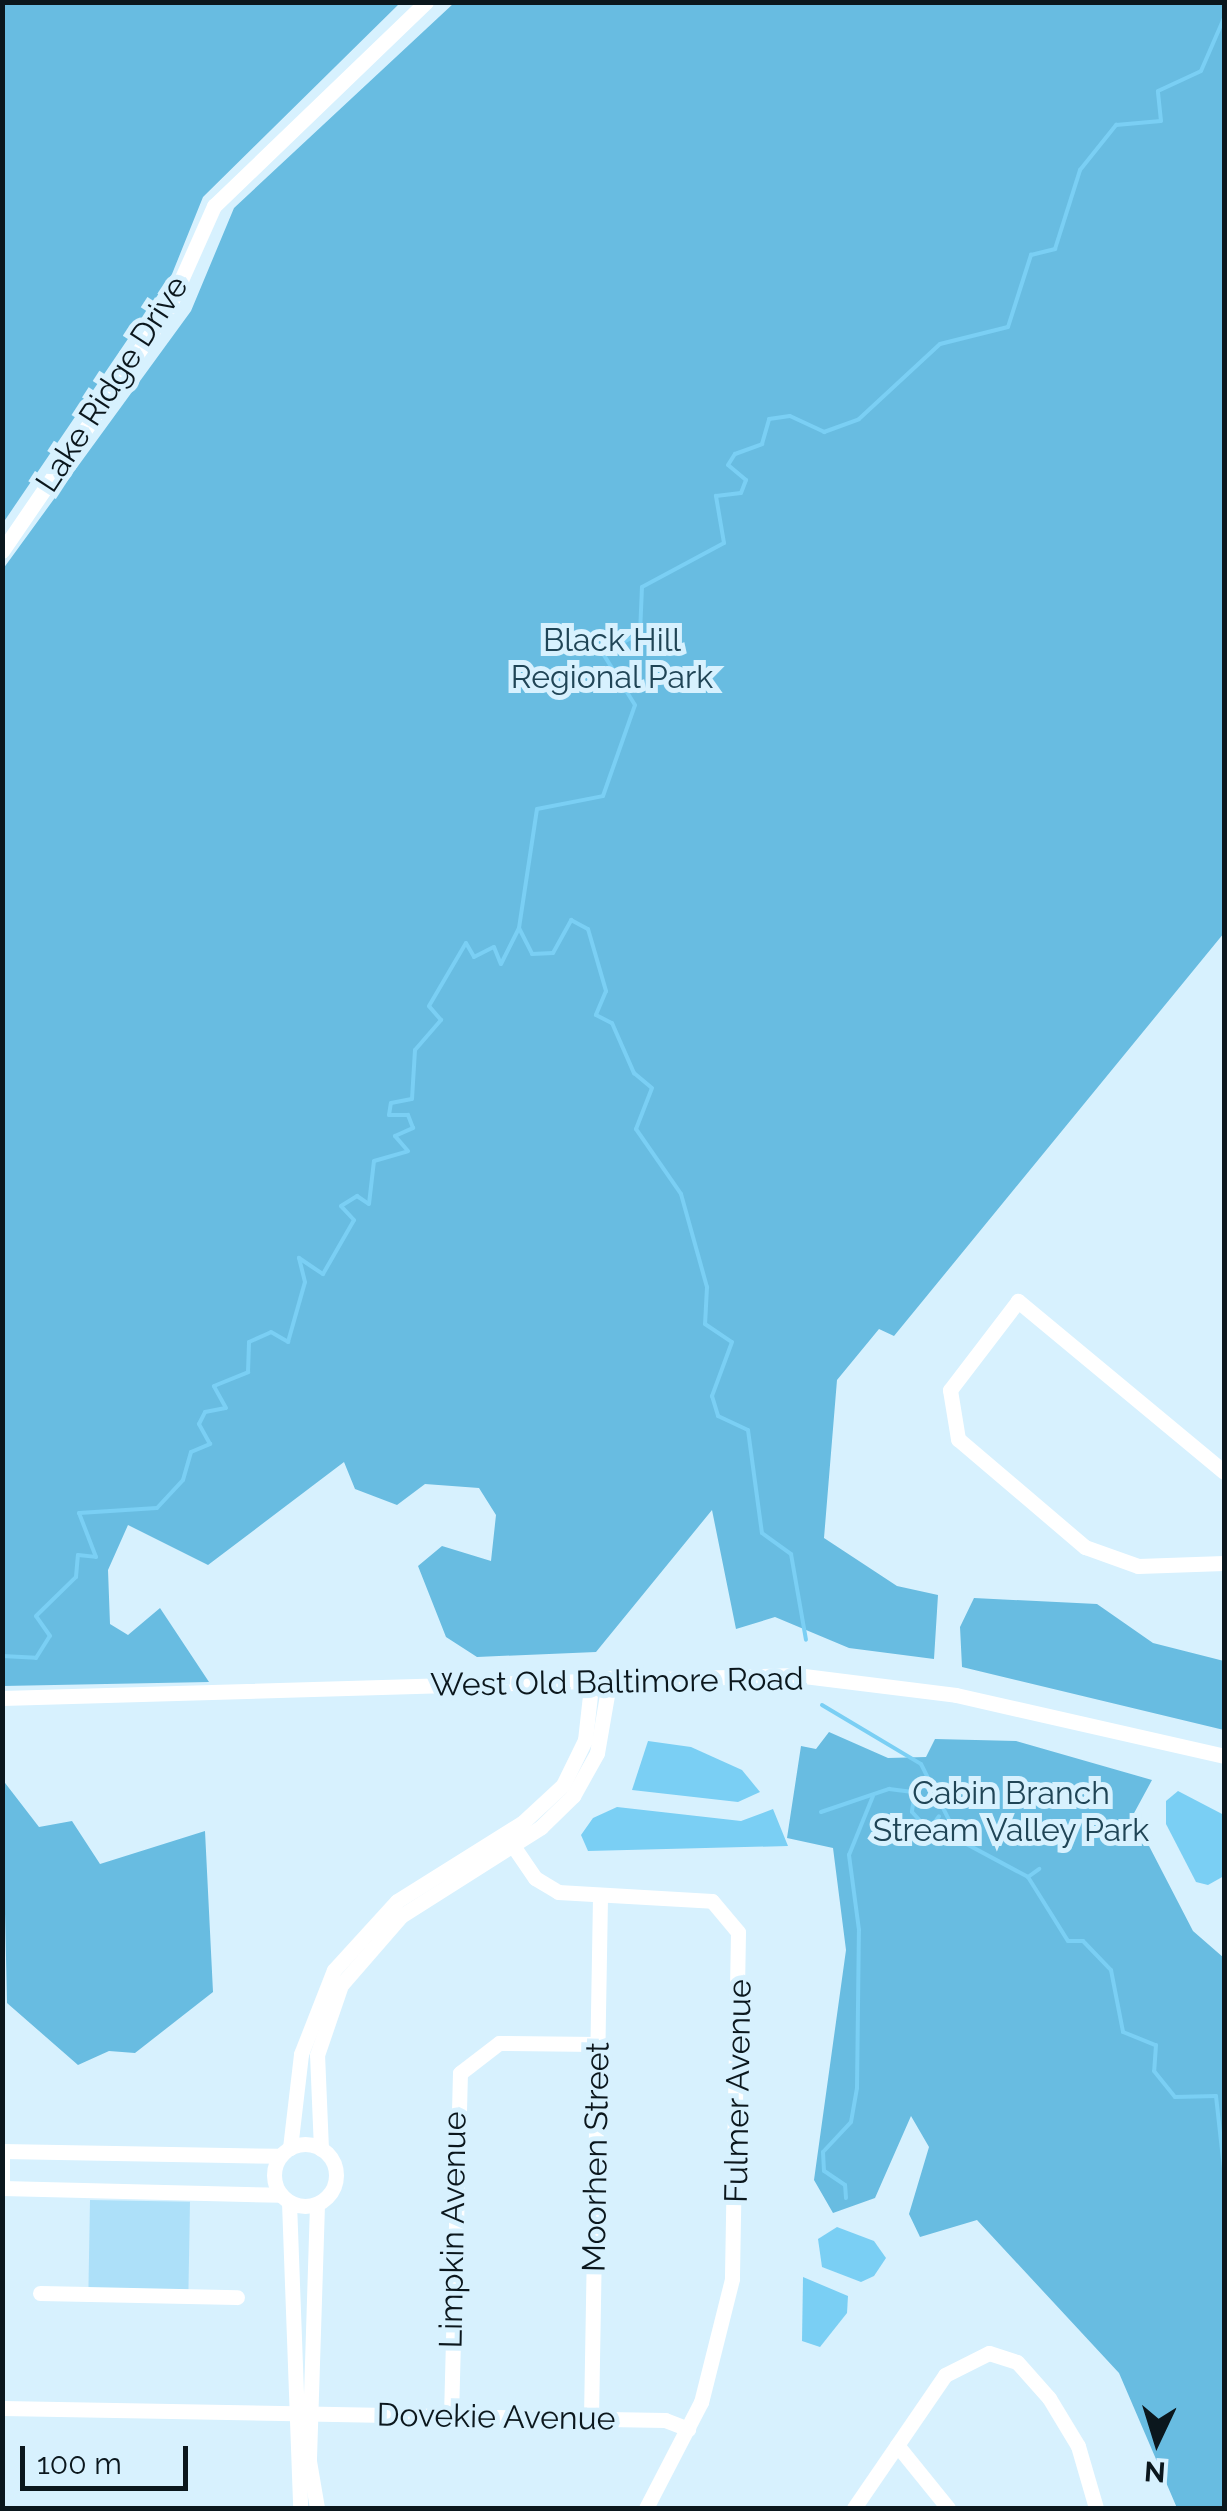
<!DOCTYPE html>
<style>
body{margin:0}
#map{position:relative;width:1227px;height:2511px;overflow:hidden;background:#d7f1fe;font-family:Raleway,sans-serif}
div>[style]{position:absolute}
.green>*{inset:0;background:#ade0f9;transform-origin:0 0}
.forest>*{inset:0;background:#68bce1}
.water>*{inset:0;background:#7acff4}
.stream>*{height:4px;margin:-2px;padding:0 2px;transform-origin:2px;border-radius:2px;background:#7acff4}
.minor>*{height:15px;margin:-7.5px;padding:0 7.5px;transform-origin:7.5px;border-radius:7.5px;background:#fff}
.minor>.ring{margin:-7.5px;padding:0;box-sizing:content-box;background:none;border:15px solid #fff;border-radius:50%}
span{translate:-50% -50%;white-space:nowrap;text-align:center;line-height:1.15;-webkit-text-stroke:10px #d7f1fe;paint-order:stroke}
.street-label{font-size:32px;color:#0b171d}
.park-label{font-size:32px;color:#204556}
.frame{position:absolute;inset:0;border:5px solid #0b171d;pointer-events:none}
.north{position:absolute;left:1107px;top:2391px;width:100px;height:100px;-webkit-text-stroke:8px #d7f1fe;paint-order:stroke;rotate:184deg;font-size:28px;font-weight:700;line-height:40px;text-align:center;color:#0b171d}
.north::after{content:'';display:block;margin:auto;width:35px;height:45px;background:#0b171d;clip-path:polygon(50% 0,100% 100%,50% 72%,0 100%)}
.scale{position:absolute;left:20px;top:2446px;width:168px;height:45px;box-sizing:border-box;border:5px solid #0b171d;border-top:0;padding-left:12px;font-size:30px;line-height:35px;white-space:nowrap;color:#0b171d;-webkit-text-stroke:8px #d7f1fe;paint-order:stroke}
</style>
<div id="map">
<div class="green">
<i style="left:90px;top:2200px;width:100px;height:88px;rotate:1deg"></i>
</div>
<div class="forest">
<i style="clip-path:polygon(3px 2px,400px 3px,203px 197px,172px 274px,3px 523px)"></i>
<i style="clip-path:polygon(454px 3px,1224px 3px,1224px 933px,894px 1336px,879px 1329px,837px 1380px,824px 1538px,897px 1586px,938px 1595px,934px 1659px,849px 1648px,775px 1617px,736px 1629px,712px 1510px,596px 1652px,477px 1657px,446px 1637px,418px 1566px,442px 1546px,491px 1561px,496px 1515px,479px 1488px,425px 1484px,397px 1505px,355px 1489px,344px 1462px,208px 1565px,128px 1525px,108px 1570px,110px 1624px,128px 1635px,160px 1608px,209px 1682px,3px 1686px,3px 569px,191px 311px,234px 208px)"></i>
<i style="clip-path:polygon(974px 1598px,1097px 1604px,1153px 1643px,1224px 1661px,1224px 1730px,962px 1667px,960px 1627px)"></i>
<i style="clip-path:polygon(829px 1732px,888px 1758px,926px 1757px,935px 1739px,1016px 1741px,1152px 1780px,1133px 1815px,1193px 1931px,1224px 1958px,1224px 2508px,1177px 2508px,1119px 2373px,977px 2220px,920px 2237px,909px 2214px,929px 2147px,911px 2116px,875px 2198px,833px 2213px,814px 2180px,846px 1950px,833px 1848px,787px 1838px,801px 1746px,816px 1749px)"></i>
<i style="clip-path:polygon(2px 1779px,39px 1827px,72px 1821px,100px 1864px,205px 1831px,213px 1992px,135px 2053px,109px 2051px,78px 2065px,7px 2003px)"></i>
</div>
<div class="water">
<i style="clip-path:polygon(648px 1741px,691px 1747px,742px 1770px,760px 1792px,738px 1802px,632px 1790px)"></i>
<i style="clip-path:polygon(1178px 1791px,1224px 1815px,1224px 1876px,1208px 1885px,1196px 1882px,1166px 1824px,1166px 1801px)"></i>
<i style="clip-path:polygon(617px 1807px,741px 1821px,773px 1809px,788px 1846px,588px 1851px,581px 1835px,593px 1818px)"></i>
<i style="clip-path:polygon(837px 2227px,874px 2241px,886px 2258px,874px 2276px,861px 2282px,822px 2267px,818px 2239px)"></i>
<i style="clip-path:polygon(803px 2277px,848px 2296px,847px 2313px,820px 2347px,802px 2341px)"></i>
</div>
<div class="stream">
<i style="left:519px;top:928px;width:29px;rotate:63deg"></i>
<i style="left:532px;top:954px;width:21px;rotate:-3deg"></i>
<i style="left:553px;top:953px;width:38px;rotate:-61deg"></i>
<i style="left:571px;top:920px;width:19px;rotate:28deg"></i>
<i style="left:588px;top:929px;width:65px;rotate:73.8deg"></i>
<i style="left:606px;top:991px;width:26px;rotate:113deg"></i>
<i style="left:596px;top:1015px;width:18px;rotate:27deg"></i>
<i style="left:612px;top:1023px;width:55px;rotate:66.3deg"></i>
<i style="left:634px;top:1073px;width:23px;rotate:40deg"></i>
<i style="left:652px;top:1088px;width:44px;rotate:111.3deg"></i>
<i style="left:636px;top:1129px;width:79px;rotate:55.3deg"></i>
<i style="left:681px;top:1194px;width:97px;rotate:74.4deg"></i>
<i style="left:707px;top:1287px;width:37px;rotate:93deg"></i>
<i style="left:705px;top:1324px;width:32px;rotate:34deg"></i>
<i style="left:732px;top:1342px;width:58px;rotate:110.3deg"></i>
<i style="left:712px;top:1396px;width:21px;rotate:73deg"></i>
<i style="left:718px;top:1416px;width:33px;rotate:25deg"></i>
<i style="left:748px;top:1430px;width:104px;rotate:82.3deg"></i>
<i style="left:762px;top:1533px;width:36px;rotate:36deg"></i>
<i style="left:791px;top:1554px;width:87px;rotate:80.1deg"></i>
<i style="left:2px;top:1656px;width:34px;rotate:3deg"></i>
<i style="left:36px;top:1658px;width:26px;rotate:-58deg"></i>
<i style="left:50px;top:1636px;width:24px;rotate:-125deg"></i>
<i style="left:36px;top:1616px;width:56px;rotate:-44.3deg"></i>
<i style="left:76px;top:1577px;width:22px;rotate:-85deg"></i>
<i style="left:78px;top:1555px;width:18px;rotate:6deg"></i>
<i style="left:96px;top:1557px;width:47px;rotate:-111.1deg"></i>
<i style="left:79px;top:1513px;width:78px;rotate:-3.7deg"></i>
<i style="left:157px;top:1508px;width:38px;rotate:-47deg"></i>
<i style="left:183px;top:1480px;width:29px;rotate:-74deg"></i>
<i style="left:191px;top:1452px;width:21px;rotate:-23deg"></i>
<i style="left:210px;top:1444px;width:23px;rotate:-119deg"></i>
<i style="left:199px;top:1424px;width:13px;rotate:-63deg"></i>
<i style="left:205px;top:1412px;width:21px;rotate:-11deg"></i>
<i style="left:226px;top:1408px;width:25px;rotate:-119deg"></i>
<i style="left:214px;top:1386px;width:37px;rotate:-22deg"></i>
<i style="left:248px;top:1372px;width:30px;rotate:-88deg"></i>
<i style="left:249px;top:1342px;width:24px;rotate:-24deg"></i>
<i style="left:271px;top:1332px;width:20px;rotate:30deg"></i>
<i style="left:288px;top:1342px;width:62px;rotate:-74.2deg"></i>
<i style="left:305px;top:1282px;width:25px;rotate:-104deg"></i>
<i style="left:299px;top:1258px;width:29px;rotate:34deg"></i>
<i style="left:323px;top:1274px;width:62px;rotate:-60.1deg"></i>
<i style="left:354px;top:1220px;width:19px;rotate:-133deg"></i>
<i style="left:341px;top:1206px;width:19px;rotate:-32deg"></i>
<i style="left:357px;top:1196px;width:14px;rotate:34deg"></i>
<i style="left:369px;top:1204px;width:43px;rotate:-83.4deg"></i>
<i style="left:374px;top:1161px;width:35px;rotate:-16deg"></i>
<i style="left:408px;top:1151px;width:20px;rotate:-131deg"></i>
<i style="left:395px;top:1136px;width:20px;rotate:-24deg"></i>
<i style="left:413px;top:1128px;width:14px;rotate:-111deg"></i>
<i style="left:408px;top:1115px;width:19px;rotate:180deg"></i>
<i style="left:389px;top:1115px;width:12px;rotate:-81deg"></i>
<i style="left:391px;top:1103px;width:21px;rotate:-11deg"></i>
<i style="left:412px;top:1099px;width:49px;rotate:-86.5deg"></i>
<i style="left:415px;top:1050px;width:40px;rotate:-49deg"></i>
<i style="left:441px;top:1020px;width:18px;rotate:-131deg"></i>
<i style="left:429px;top:1006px;width:73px;rotate:-59.6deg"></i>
<i style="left:466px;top:943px;width:16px;rotate:60deg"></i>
<i style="left:474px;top:957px;width:22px;rotate:-27deg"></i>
<i style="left:494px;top:947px;width:18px;rotate:68deg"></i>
<i style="left:501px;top:964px;width:40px;rotate:-63.4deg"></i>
<i style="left:519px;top:928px;width:120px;rotate:-81.4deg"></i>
<i style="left:537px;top:809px;width:67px;rotate:-11.1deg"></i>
<i style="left:603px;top:796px;width:96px;rotate:-70.6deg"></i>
<i style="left:635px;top:705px;width:62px;rotate:-121.9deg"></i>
<i style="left:602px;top:652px;width:42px;rotate:-25.3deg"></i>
<i style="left:640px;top:634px;width:47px;rotate:-87.6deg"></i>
<i style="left:642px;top:587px;width:93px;rotate:-28.2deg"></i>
<i style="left:724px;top:543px;width:48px;rotate:-99.7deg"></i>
<i style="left:716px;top:496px;width:25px;rotate:-7deg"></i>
<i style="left:741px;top:493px;width:14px;rotate:-69deg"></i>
<i style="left:746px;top:480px;width:23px;rotate:-140deg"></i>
<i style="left:728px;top:465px;width:13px;rotate:-58deg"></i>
<i style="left:735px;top:454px;width:29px;rotate:-20deg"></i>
<i style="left:762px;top:444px;width:26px;rotate:-74deg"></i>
<i style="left:769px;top:419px;width:21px;rotate:-8deg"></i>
<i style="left:790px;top:416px;width:38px;rotate:25deg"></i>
<i style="left:824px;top:432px;width:37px;rotate:-20deg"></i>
<i style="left:859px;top:419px;width:110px;rotate:-42.8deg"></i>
<i style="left:940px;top:344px;width:70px;rotate:-14deg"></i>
<i style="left:1008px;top:327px;width:76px;rotate:-72.3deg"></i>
<i style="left:1031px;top:255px;width:25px;rotate:-14deg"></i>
<i style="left:1055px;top:249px;width:83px;rotate:-72.4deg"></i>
<i style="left:1080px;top:170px;width:58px;rotate:-51.3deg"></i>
<i style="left:1116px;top:125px;width:45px;rotate:-5.1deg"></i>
<i style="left:1161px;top:121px;width:30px;rotate:-96deg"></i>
<i style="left:1158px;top:91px;width:47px;rotate:-24.9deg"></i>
<i style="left:1201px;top:71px;width:58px;rotate:-66.5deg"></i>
<i style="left:822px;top:1705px;width:115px;rotate:30.8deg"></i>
<i style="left:921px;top:1764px;width:85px;rotate:63.4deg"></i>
<i style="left:959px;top:1840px;width:78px;rotate:28.2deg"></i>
<i style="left:1028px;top:1877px;width:75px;rotate:58deg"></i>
<i style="left:1068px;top:1941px;width:15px"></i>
<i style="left:1083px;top:1941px;width:40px;rotate:46deg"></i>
<i style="left:1111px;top:1970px;width:63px;rotate:79deg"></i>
<i style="left:1123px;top:2032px;width:35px;rotate:22deg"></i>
<i style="left:1156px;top:2045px;width:26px;rotate:94deg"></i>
<i style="left:1154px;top:2071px;width:33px;rotate:51deg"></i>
<i style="left:1175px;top:2097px;width:41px;rotate:-1.4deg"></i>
<i style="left:1216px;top:2096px;width:73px;rotate:83.7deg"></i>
<i style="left:821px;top:1812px;width:72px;rotate:-18.7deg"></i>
<i style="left:889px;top:1789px;width:26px;rotate:7deg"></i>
<i style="left:915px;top:1792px;width:20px;rotate:99deg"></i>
<i style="left:912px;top:1812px;width:25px;rotate:47deg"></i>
<i style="left:929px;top:1830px;width:17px;rotate:-54deg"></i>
<i style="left:1028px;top:1877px;width:14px;rotate:-36deg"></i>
<i style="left:846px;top:2198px;width:13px;rotate:-94deg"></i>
<i style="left:845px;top:2185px;width:25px;rotate:-146deg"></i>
<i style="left:824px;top:2171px;width:19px;rotate:-93deg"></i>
<i style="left:823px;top:2152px;width:41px;rotate:-47deg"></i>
<i style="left:851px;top:2122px;width:35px;rotate:-80deg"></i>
<i style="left:857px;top:2088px;width:158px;rotate:-89.3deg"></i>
<i style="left:859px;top:1930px;width:76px;rotate:-97.6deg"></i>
<i style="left:849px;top:1855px;width:64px;rotate:-67.9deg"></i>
</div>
<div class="minor">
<i style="left:2px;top:551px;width:296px;rotate:-55.6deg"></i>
<i style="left:169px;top:307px;width:111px;rotate:-66deg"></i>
<i style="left:214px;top:206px;width:294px;rotate:-43.9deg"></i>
<i style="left:1224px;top:1472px;width:268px;rotate:-140.3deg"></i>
<i style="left:1018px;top:1301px;width:112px;rotate:127.4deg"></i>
<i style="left:950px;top:1390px;width:50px;rotate:80.7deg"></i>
<i style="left:958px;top:1439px;width:167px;rotate:40.4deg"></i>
<i style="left:1085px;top:1547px;width:56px;rotate:19.7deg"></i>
<i style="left:1138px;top:1566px;width:86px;rotate:-2deg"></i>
<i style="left:2px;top:1698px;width:794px;rotate:-1.66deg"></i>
<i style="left:796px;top:1675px;width:161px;rotate:7.1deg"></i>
<i style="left:956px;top:1695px;width:275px;rotate:12.8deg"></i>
<i style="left:505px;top:1834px;width:53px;rotate:55.7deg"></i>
<i style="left:535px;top:1878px;width:27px;rotate:31deg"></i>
<i style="left:558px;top:1892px;width:154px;rotate:3.3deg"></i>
<i style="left:712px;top:1901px;width:40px;rotate:50deg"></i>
<i style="left:738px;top:1932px;width:347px;rotate:91deg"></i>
<i style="left:732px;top:2279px;width:127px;rotate:104.1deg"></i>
<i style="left:701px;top:2402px;width:119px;rotate:117.4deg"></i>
<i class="ring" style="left:274px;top:2144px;width:47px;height:47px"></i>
<i style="left:290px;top:2148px;width:95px;rotate:-83.3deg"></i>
<i style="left:301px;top:2054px;width:90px;rotate:-68.6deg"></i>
<i style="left:334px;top:1970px;width:93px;rotate:-47.6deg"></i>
<i style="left:397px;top:1901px;width:147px;rotate:-32deg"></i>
<i style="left:522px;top:1823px;width:56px;rotate:-42.8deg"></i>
<i style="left:563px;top:1785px;width:50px;rotate:-63.9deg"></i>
<i style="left:585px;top:1740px;width:62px;rotate:-83.6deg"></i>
<i style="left:321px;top:2149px;width:94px;rotate:-92.4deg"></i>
<i style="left:317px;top:2055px;width:74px;rotate:-71.1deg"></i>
<i style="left:341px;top:1985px;width:91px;rotate:-49deg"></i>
<i style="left:401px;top:1916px;width:166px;rotate:-32.4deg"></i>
<i style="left:541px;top:1827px;width:45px;rotate:-44.1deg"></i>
<i style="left:573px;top:1796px;width:49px;rotate:-60.8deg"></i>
<i style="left:597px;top:1753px;width:76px;rotate:-80.2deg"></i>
<i style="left:2px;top:2151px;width:278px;rotate:1deg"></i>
<i style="left:2px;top:2158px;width:26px;rotate:90deg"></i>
<i style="left:2px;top:2188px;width:279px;rotate:1.4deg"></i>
<i style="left:289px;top:2202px;width:306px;rotate:87.9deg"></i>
<i style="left:317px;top:2204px;width:257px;rotate:91.8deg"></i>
<i style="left:309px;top:2461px;width:48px;rotate:80.3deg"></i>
<i style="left:40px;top:2293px;width:197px;rotate:1.2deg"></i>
<i style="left:2px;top:2408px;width:663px;rotate:1.04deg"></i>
<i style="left:665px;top:2420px;width:25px;rotate:21deg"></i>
<i style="left:451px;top:2416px;width:343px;rotate:-88.5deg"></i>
<i style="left:460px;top:2073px;width:49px;rotate:-37.6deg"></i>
<i style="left:499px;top:2043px;width:98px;rotate:0.6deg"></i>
<i style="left:591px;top:2418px;width:523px;rotate:-89.01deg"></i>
<i style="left:897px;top:2445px;width:81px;rotate:51deg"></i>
<i style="left:854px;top:2508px;width:161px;rotate:-55.6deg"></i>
<i style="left:945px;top:2375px;width:49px;rotate:-26.6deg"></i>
<i style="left:989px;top:2353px;width:29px;rotate:18deg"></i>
<i style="left:1017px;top:2362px;width:48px;rotate:48.4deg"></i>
<i style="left:1049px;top:2398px;width:56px;rotate:58.9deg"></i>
<i style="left:1078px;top:2446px;width:65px;rotate:73.8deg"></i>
</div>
<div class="street-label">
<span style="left:112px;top:384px;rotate:-57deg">Lake Ridge Drive</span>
<span style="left:617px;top:1682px;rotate:-1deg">West Old Baltimore Road</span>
<span style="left:738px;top:2091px;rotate:-89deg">Fulmer Avenue</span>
<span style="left:596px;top:2157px;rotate:-89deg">Moorhen Street</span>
<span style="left:453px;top:2230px;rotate:-89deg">Limpkin Avenue</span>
<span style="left:496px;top:2417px;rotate:1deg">Dovekie Avenue</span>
</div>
<div class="park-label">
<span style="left:612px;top:659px">Black Hill<br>Regional Park</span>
<span style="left:1011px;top:1812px">Cabin Branch<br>Stream Valley Park</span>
</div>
<div class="frame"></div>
<div class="north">N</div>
<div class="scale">100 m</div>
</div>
